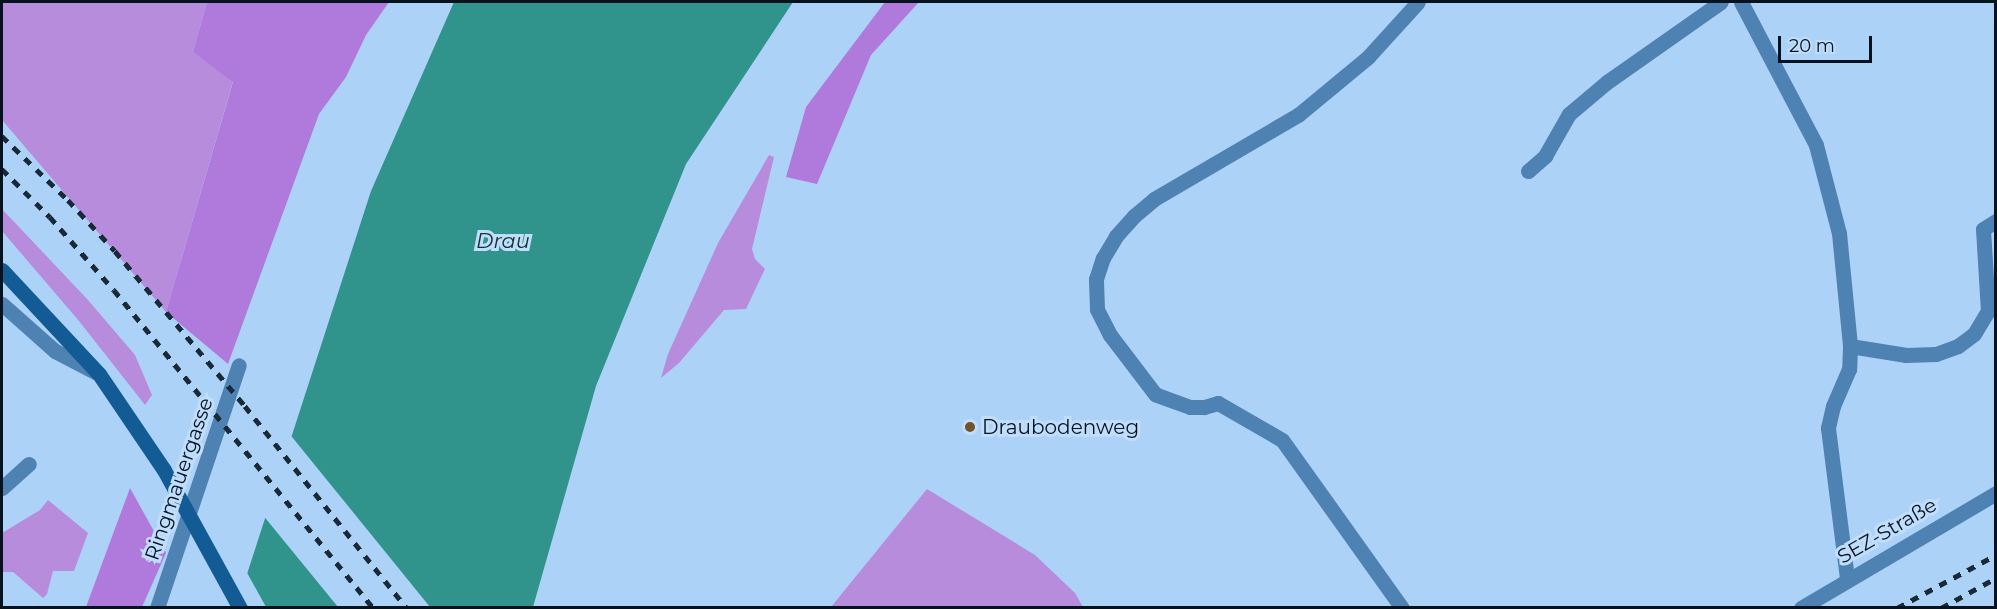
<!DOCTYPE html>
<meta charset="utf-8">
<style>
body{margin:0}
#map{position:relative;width:1997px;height:609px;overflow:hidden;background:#add2f7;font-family:Montserrat,sans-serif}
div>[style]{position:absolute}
.green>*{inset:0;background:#b88cdc}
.forest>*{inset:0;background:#b079dc}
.water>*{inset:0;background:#30948d}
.pier>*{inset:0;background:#add2f7}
.lane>*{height:15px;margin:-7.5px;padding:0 7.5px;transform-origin:7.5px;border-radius:7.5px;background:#4d82b3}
.street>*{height:15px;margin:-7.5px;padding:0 7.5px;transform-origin:7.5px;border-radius:7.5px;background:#4d82b3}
.secondary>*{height:15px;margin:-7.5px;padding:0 7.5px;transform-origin:7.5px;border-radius:7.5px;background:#135b94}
.rail>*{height:4.5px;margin-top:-2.25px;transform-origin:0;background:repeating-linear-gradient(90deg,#192938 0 8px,transparent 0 16px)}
.secondary-bridge>*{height:15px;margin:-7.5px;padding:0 7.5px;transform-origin:7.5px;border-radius:7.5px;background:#135b94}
.dots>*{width:16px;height:16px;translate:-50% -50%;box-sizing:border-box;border:3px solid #c0defc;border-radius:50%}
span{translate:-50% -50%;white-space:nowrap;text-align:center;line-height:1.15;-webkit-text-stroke:6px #c0defc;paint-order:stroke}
.poi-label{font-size:20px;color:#06131f}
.left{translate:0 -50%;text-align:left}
.street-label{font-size:20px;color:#06131f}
.water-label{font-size:21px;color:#153331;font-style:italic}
.frame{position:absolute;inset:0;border:3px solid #06131f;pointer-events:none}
.scale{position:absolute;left:1778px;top:36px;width:94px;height:27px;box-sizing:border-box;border:3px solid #06131f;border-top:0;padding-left:8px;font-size:18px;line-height:21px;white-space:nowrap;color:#06131f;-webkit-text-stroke:4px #c0defc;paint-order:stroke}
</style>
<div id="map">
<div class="green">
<i style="clip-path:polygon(2px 2px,207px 2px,193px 52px,233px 81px,166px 312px,2px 120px)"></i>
<i style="clip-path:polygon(769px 155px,774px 157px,752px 249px,755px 259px,765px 269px,746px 309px,724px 310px,679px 363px,661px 378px,668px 354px,718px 243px)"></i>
<i style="clip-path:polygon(2px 209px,88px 300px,135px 355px,152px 395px,145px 405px,79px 321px,2px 231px)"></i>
<i style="clip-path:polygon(927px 489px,1035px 555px,1075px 593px,1083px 607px,831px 607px)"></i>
<i style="clip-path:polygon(48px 500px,88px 533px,74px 571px,53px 571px,47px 594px,43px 598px,13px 572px,2px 572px,2px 533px,40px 510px)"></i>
</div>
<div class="forest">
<i style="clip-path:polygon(207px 2px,389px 2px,366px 35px,346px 77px,319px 114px,228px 364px,166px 312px,233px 82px,193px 52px)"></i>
<i style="clip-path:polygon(885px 2px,919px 2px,871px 55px,817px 184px,786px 177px,806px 107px)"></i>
<i style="clip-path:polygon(130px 488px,166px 553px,142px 607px,86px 607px)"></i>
</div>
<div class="water">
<i style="clip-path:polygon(454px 2px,793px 2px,686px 164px,596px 386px,533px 607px,236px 608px,371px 191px)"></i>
</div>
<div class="pier">
<i style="clip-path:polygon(288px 432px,430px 607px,338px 607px,262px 514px)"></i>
<i style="clip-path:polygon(245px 569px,266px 607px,233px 608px)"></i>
</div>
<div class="lane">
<i style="left:1741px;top:2px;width:161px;rotate:62.3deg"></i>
<i style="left:1816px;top:145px;width:91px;rotate:75.4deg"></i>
<i style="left:1839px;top:233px;width:114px;rotate:84.4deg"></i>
<i style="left:1850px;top:346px;width:23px;rotate:92deg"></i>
<i style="left:1849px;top:369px;width:40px;rotate:113.4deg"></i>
<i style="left:1833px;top:406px;width:23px;rotate:103deg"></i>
<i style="left:1828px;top:428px;width:152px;rotate:82.8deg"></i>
<i style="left:1528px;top:171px;width:23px;rotate:-41deg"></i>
<i style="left:1545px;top:156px;width:48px;rotate:-60.3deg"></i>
<i style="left:1569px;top:114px;width:50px;rotate:-40.1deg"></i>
<i style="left:1607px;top:82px;width:139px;rotate:-35.1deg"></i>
<i style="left:2px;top:304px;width:71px;rotate:41.6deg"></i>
<i style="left:55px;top:351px;width:45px;rotate:27.7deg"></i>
<i style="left:1850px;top:346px;width:57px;rotate:9.1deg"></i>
<i style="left:1906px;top:355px;width:30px;rotate:-2deg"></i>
<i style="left:1936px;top:354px;width:23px;rotate:-20deg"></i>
<i style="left:1958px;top:346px;width:20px;rotate:-37deg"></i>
<i style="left:1974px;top:334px;width:27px;rotate:-59deg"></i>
<i style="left:1988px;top:311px;width:82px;rotate:-93.5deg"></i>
<i style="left:1983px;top:229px;width:15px;rotate:-32deg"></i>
<i style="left:2px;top:488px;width:36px;rotate:-42deg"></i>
<i style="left:1402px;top:608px;width:206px;rotate:-125.5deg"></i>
<i style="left:1282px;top:440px;width:74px;rotate:-150deg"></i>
<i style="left:1218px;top:403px;width:15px;rotate:164deg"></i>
<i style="left:1204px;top:407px;width:14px;rotate:180deg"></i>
<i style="left:1190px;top:407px;width:37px;rotate:-160deg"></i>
<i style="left:1155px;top:394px;width:74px;rotate:-127.3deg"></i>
<i style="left:1110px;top:335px;width:29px;rotate:-117deg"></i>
<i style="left:1097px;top:309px;width:30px;rotate:-92deg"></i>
<i style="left:1096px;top:279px;width:22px;rotate:-72deg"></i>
<i style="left:1103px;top:258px;width:26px;rotate:-59deg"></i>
<i style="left:1116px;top:236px;width:27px;rotate:-48deg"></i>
<i style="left:1134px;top:216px;width:26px;rotate:-40deg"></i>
<i style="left:1154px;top:199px;width:167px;rotate:-30.3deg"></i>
<i style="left:1298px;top:115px;width:91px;rotate:-39.6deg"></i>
<i style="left:1368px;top:57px;width:74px;rotate:-47.7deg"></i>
</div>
<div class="street">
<i style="left:157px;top:608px;width:256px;rotate:-71.4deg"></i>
<i style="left:1801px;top:608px;width:226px;rotate:-30.5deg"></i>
</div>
<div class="secondary">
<i style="left:2px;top:270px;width:142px;rotate:47deg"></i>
<i style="left:99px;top:374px;width:116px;rotate:55.9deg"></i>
</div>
<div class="rail">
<i style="left:2px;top:136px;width:92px;rotate:44.1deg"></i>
<i style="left:68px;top:200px;width:69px;rotate:47.3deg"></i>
<i style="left:115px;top:251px;width:202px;rotate:50deg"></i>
<i style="left:245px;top:406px;width:259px;rotate:51.3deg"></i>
<i style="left:2px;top:169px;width:68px;rotate:45deg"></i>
<i style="left:50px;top:217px;width:97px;rotate:48.8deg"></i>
<i style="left:114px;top:290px;width:410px;rotate:50.8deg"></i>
<i style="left:1897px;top:608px;width:112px;rotate:-28.2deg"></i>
<i style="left:1941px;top:608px;width:63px;rotate:-28.6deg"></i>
</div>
<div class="secondary-bridge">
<i style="left:164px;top:470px;width:158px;rotate:61.2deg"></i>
</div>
<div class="dots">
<i style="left:970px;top:427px;background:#735129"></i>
</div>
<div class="poi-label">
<span class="left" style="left:982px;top:427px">Draubodenweg</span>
</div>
<div class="street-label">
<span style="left:179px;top:479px;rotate:-71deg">Ringmauergasse</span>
<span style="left:1887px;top:531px;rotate:-30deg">SEZ-Straße</span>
</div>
<div class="water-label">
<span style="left:503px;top:241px">Drau</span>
</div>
<div class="frame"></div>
<div class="scale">20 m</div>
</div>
